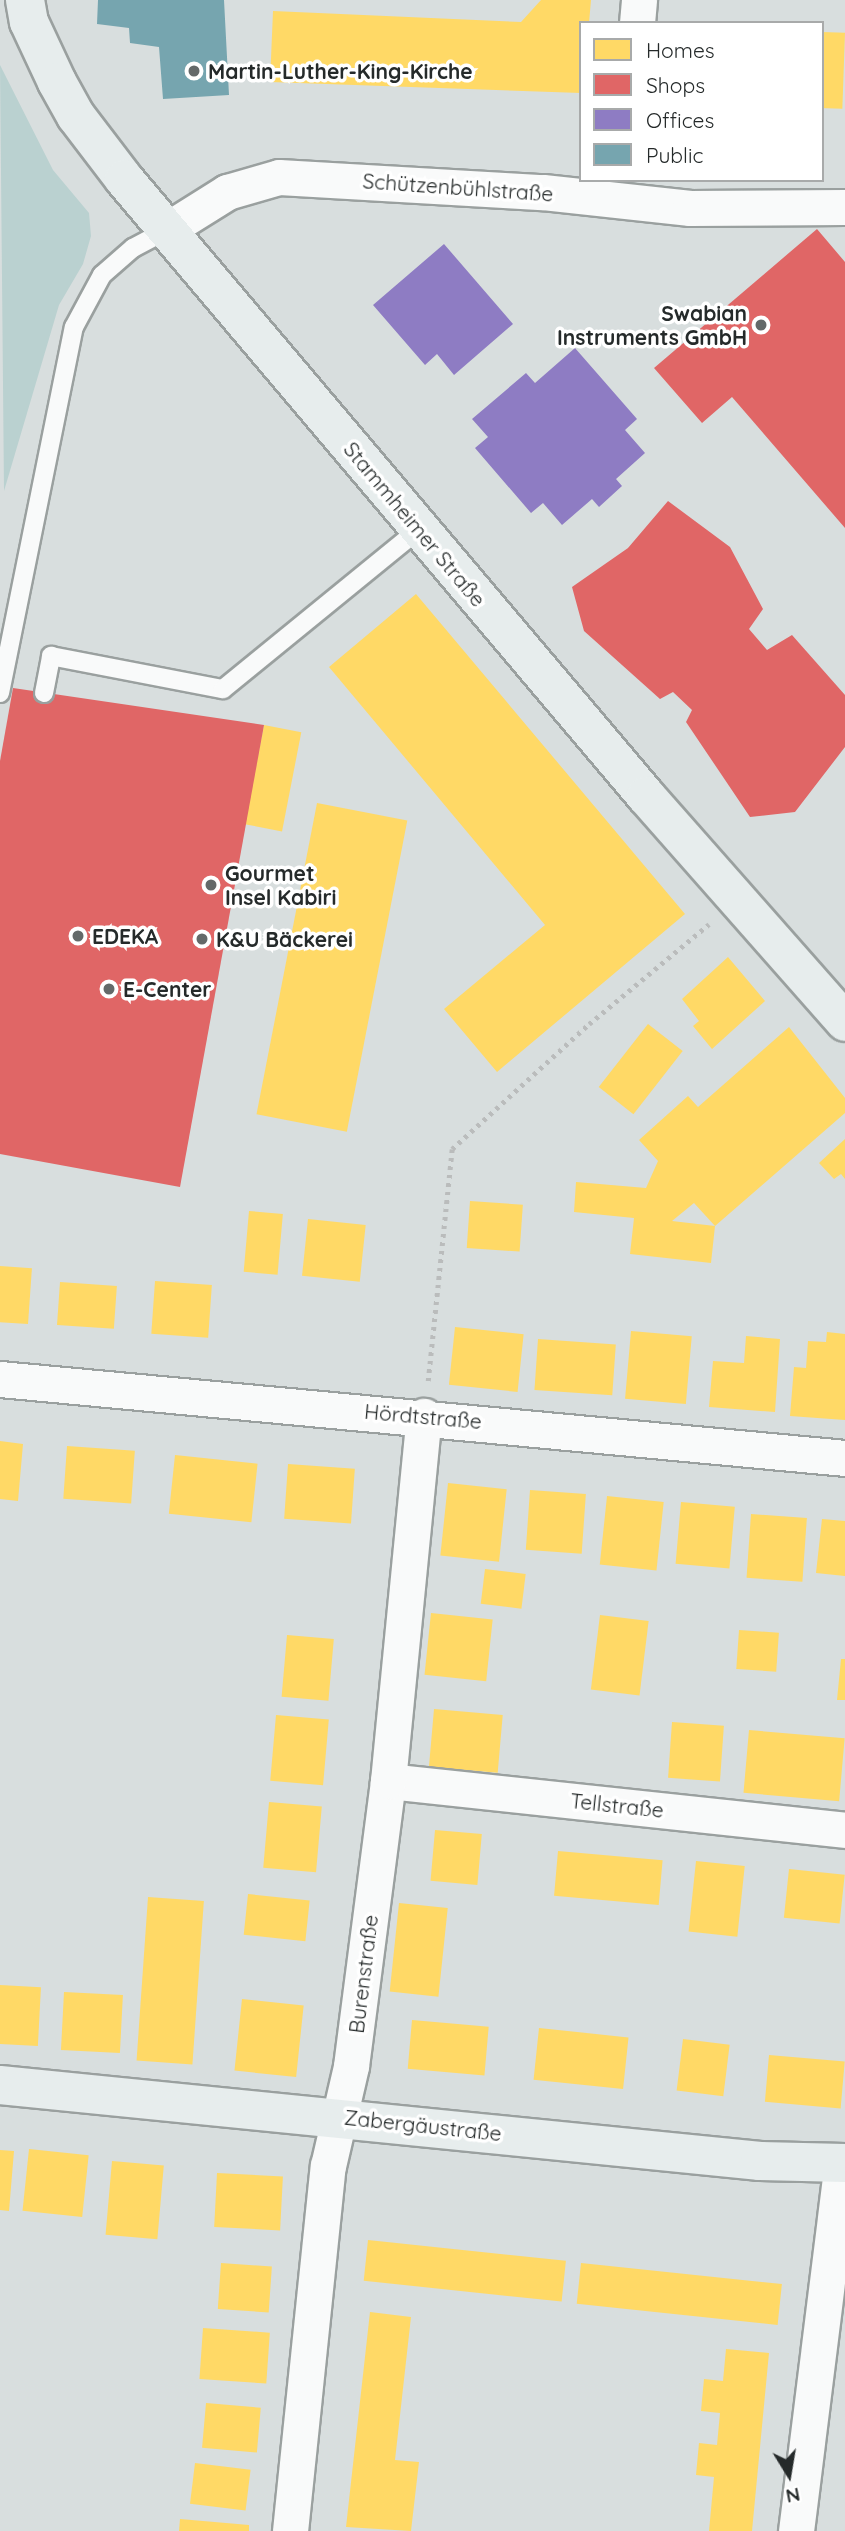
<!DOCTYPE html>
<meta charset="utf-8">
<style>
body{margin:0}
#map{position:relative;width:845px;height:2531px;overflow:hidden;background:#d8dede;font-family:Quicksand,sans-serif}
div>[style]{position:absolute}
.green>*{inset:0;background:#bad1d0}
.homes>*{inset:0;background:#ffd966;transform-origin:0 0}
.shops>*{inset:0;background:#e06666}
.offices>*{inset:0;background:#8e7cc3}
.public>*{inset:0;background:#76a5af}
.path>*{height:4.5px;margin-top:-2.25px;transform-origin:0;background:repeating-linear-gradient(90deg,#babcbc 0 3.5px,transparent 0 8.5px)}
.roads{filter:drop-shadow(2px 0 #9aa09f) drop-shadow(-2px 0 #9aa09f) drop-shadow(0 2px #9aa09f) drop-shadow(0 -2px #9aa09f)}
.lane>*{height:18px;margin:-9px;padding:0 9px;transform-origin:9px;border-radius:9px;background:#f9fafa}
.street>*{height:35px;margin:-17.5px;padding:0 17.5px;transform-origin:17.5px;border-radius:17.5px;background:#f9fafa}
.secondary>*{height:38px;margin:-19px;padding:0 19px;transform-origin:19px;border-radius:19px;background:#e7eded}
.dots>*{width:19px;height:19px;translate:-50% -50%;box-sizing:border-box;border:4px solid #fff;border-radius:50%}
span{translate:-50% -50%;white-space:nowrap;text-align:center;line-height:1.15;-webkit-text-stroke:7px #fff;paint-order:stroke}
.poi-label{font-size:21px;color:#252a2a;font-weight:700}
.left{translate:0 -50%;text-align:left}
.right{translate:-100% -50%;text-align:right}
.street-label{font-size:21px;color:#252a2a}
.legend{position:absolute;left:579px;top:21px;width:245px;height:161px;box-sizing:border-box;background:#fff;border:2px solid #a8aaaa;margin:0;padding:9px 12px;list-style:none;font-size:21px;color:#252a2a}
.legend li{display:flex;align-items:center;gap:14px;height:35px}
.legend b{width:35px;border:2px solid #a8aaaa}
.north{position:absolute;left:754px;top:2440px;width:70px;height:70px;-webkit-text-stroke:5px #fff;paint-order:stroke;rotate:169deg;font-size:19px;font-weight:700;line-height:28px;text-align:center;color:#252a2a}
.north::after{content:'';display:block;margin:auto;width:24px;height:32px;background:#252a2a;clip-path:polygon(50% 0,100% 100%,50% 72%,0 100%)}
</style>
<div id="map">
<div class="green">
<i style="clip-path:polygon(0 65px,53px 170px,89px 213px,91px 236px,83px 264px,59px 305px,4px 491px)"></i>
</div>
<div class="homes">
<i style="clip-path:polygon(541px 0,591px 0,589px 23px,581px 23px,581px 93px,270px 82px,273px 11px,521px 22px)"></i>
<i style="left:822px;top:32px;width:23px;height:76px;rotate:2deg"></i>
<i style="clip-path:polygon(416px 594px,685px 914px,497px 1072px,444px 1009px,545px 925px,329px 667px)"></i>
<i style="left:264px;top:725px;width:38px;height:101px;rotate:11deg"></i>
<i style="left:317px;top:803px;width:92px;height:317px;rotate:11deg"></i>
<i style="clip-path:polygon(728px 957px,765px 1001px,712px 1049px,693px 1026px,699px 1021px,682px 999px)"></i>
<i style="left:648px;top:1024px;width:44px;height:80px;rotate:38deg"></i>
<i style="clip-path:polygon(evenodd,789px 1027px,845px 1098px,845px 1113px,715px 1226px,711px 1263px,630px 1254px,634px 1218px,574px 1212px,576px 1182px,646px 1188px,658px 1161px,639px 1140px,688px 1096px,698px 1107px,789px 1027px,694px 1203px,715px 1226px,672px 1221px,694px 1203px)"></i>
<i style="clip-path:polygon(845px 1139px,845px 1179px,841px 1174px,834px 1179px,819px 1163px)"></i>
<i style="left:470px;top:1201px;width:53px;height:47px;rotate:4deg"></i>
<i style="left:249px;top:1211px;width:34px;height:61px;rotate:5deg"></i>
<i style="left:308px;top:1219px;width:58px;height:57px;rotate:6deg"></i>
<i style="left:0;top:1266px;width:32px;height:56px;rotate:4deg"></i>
<i style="left:155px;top:1281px;width:57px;height:53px;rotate:4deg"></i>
<i style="left:60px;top:1282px;width:57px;height:43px;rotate:4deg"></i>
<i style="left:455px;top:1327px;width:69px;height:58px;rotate:6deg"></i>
<i style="left:631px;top:1331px;width:61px;height:68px;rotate:5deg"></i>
<i style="clip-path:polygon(827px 1332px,845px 1334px,845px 1420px,790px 1416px,794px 1367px,806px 1368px,808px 1341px,826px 1342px)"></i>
<i style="clip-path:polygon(746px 1336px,780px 1339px,775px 1412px,709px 1407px,713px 1361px,744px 1363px)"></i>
<i style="left:538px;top:1339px;width:78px;height:51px;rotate:4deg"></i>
<i style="clip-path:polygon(0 1441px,23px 1444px,18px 1501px,0 1499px)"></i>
<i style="left:67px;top:1446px;width:68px;height:53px;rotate:4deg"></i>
<i style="left:175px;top:1455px;width:83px;height:59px;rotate:6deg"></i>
<i style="left:288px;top:1464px;width:67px;height:55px;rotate:4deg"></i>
<i style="left:448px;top:1483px;width:59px;height:73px;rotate:6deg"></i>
<i style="left:530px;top:1490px;width:56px;height:60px;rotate:4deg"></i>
<i style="left:607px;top:1496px;width:57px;height:69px;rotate:6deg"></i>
<i style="left:681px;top:1502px;width:54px;height:62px;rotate:5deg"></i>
<i style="left:751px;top:1514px;width:56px;height:64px;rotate:4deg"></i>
<i style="clip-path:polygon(822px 1519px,845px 1521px,845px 1576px,816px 1573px)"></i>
<i style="left:485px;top:1569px;width:41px;height:35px;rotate:7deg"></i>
<i style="left:431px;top:1613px;width:62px;height:62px;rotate:6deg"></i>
<i style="left:600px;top:1615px;width:49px;height:75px;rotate:7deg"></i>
<i style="left:739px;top:1630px;width:40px;height:39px;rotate:4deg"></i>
<i style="left:287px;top:1635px;width:47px;height:62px;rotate:5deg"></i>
<i style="clip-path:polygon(841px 1659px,845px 1659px,845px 1700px,837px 1700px)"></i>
<i style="left:434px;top:1709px;width:69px;height:58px;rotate:5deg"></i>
<i style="left:276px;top:1715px;width:53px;height:66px;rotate:5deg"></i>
<i style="left:672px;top:1722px;width:52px;height:56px;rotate:4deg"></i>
<i style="left:749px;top:1730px;width:96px;height:63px;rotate:5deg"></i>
<i style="left:269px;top:1802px;width:53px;height:66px;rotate:5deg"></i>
<i style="left:435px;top:1830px;width:47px;height:51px;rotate:5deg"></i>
<i style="left:558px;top:1851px;width:105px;height:45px;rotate:5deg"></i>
<i style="left:696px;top:1861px;width:49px;height:71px;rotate:6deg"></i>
<i style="left:789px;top:1869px;width:56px;height:49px;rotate:6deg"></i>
<i style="left:248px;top:1894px;width:62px;height:41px;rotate:6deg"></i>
<i style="left:148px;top:1897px;width:56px;height:164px;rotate:4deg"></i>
<i style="left:399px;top:1903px;width:49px;height:89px;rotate:6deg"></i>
<i style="left:0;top:1985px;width:41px;height:59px;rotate:3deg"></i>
<i style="left:64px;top:1992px;width:59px;height:58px;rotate:3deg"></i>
<i style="left:242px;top:1999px;width:62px;height:72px;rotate:6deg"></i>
<i style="left:412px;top:2020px;width:77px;height:49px;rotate:5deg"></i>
<i style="left:539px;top:2028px;width:90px;height:52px;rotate:6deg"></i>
<i style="left:683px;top:2039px;width:47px;height:52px;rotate:7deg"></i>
<i style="left:769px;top:2055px;width:76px;height:47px;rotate:5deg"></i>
<i style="left:29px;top:2149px;width:60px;height:62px;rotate:6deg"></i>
<i style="clip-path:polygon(0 2150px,14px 2151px,9px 2211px,0 2210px)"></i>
<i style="left:112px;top:2161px;width:52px;height:74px;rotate:5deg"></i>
<i style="left:217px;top:2173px;width:66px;height:54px;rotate:3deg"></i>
<i style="left:368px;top:2240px;width:199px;height:41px;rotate:6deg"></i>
<i style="left:221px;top:2263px;width:51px;height:46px;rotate:4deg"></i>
<i style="left:581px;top:2263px;width:202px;height:41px;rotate:6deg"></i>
<i style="clip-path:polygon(370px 2312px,411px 2317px,395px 2460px,419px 2462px,411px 2531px,346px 2527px)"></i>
<i style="left:203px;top:2328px;width:67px;height:51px;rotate:4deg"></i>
<i style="clip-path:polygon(726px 2349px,769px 2353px,752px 2531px,709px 2531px,714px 2477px,696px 2475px,699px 2443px,717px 2445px,720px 2413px,701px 2411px,704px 2379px,723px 2381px)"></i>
<i style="left:206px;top:2403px;width:55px;height:45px;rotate:5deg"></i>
<i style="left:195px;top:2463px;width:56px;height:41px;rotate:7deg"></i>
<i style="clip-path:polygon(180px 2519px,249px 2525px,249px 2531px,179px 2531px)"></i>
</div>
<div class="shops">
<i style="clip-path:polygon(817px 229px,845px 262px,845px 528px,732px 397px,702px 423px,654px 368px)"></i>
<i style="clip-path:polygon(668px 501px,730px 547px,763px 609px,749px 629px,767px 650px,792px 635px,845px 695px,845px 747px,795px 812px,750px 817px,686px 722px,692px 710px,673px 692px,660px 699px,584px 631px,572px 587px,628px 548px)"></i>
<i style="clip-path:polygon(13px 688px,264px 725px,180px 1187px,0 1154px,0 761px)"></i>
</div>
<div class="offices">
<i style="clip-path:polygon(444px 244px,513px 324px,454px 375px,437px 354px,425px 365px,373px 305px)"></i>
<i style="clip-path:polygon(575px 348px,637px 419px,625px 430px,645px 453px,616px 479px,622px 486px,599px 507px,592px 499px,562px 525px,543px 503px,531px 513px,475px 448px,488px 437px,472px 419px,526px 373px,535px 383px)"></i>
</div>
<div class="public">
<i style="clip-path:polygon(98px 0,224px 0,229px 95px,163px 99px,159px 47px,130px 43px,129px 28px,97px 24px)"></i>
</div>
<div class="path">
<i style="left:428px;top:1381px;width:233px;rotate:-84.1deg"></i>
<i style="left:452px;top:1149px;width:185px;rotate:-42.4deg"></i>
<i style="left:589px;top:1024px;width:156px;rotate:-39.8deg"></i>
</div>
<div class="roads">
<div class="lane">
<i style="left:0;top:693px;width:373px;rotate:-78.6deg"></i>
<i style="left:74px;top:327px;width:59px;rotate:-61.7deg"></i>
<i style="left:102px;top:275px;width:41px;rotate:-41.1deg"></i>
<i style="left:133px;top:248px;width:40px;rotate:-28deg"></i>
<i style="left:44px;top:693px;width:38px;rotate:-79deg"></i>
<i style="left:51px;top:656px;width:175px;rotate:10.9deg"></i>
<i style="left:223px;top:689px;width:253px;rotate:-39.2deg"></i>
</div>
<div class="street">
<i style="left:637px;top:23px;width:23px;rotate:-85deg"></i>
<i style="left:168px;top:229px;width:70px;rotate:-32.1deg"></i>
<i style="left:227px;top:192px;width:54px;rotate:-16.1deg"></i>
<i style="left:279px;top:177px;width:264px;rotate:3.3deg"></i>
<i style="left:543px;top:192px;width:148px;rotate:6.2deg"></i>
<i style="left:690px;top:208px;width:155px;rotate:-0.4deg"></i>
<i style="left:0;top:1379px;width:849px;rotate:5.34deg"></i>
<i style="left:388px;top:1781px;width:460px;rotate:6.1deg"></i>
<i style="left:290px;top:2531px;width:367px;rotate:-84.1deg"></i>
<i style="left:328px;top:2166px;width:103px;rotate:-77deg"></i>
<i style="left:351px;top:2066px;width:287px;rotate:-82.6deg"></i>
<i style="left:388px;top:1781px;width:367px;rotate:-84.4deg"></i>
<i style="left:796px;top:2531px;width:371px;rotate:-82.9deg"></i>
</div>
<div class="secondary">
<i style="left:25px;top:0;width:22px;rotate:80deg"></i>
<i style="left:29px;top:22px;width:66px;rotate:65deg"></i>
<i style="left:57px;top:82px;width:39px;rotate:61deg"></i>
<i style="left:76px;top:116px;width:79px;rotate:52.7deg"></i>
<i style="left:124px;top:179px;width:808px;rotate:49.77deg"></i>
<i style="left:646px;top:796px;width:301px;rotate:48.6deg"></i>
<i style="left:0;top:2085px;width:764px;rotate:5.71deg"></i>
<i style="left:760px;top:2161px;width:85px;rotate:1.3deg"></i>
</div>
</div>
<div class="dots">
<i style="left:194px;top:71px;background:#646969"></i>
<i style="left:761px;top:325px;background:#646969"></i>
<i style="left:211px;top:885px;background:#646969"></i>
<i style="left:78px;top:936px;background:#646969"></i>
<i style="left:202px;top:939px;background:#646969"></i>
<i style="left:109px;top:989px;background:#646969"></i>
</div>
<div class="poi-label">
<span class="left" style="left:208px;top:71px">Martin-Luther-King-Kirche</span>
<span class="right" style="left:747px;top:325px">Swabian<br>Instruments GmbH</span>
<span class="left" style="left:225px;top:885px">Gourmet<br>Insel Kabiri</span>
<span class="left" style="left:92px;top:936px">EDEKA</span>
<span class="left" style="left:216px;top:939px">K&amp;U Bäckerei</span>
<span class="left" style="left:123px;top:989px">E-Center</span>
</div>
<div class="street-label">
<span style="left:458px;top:187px;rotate:4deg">Schützenbühlstraße</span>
<span style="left:415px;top:524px;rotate:50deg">Stammheimer Straße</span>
<span style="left:423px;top:1416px;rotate:5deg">Hördtstraße</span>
<span style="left:617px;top:1805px;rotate:6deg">Tellstraße</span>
<span style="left:363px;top:1974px;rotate:-83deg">Burenstraße</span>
<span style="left:423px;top:2125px;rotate:6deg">Zabergäustraße</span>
</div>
<ul class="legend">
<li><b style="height:19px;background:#ffd966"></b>Homes</li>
<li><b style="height:19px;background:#e06666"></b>Shops</li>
<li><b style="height:19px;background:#8e7cc3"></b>Offices</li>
<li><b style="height:19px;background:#76a5af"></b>Public</li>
</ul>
<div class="north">N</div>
</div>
